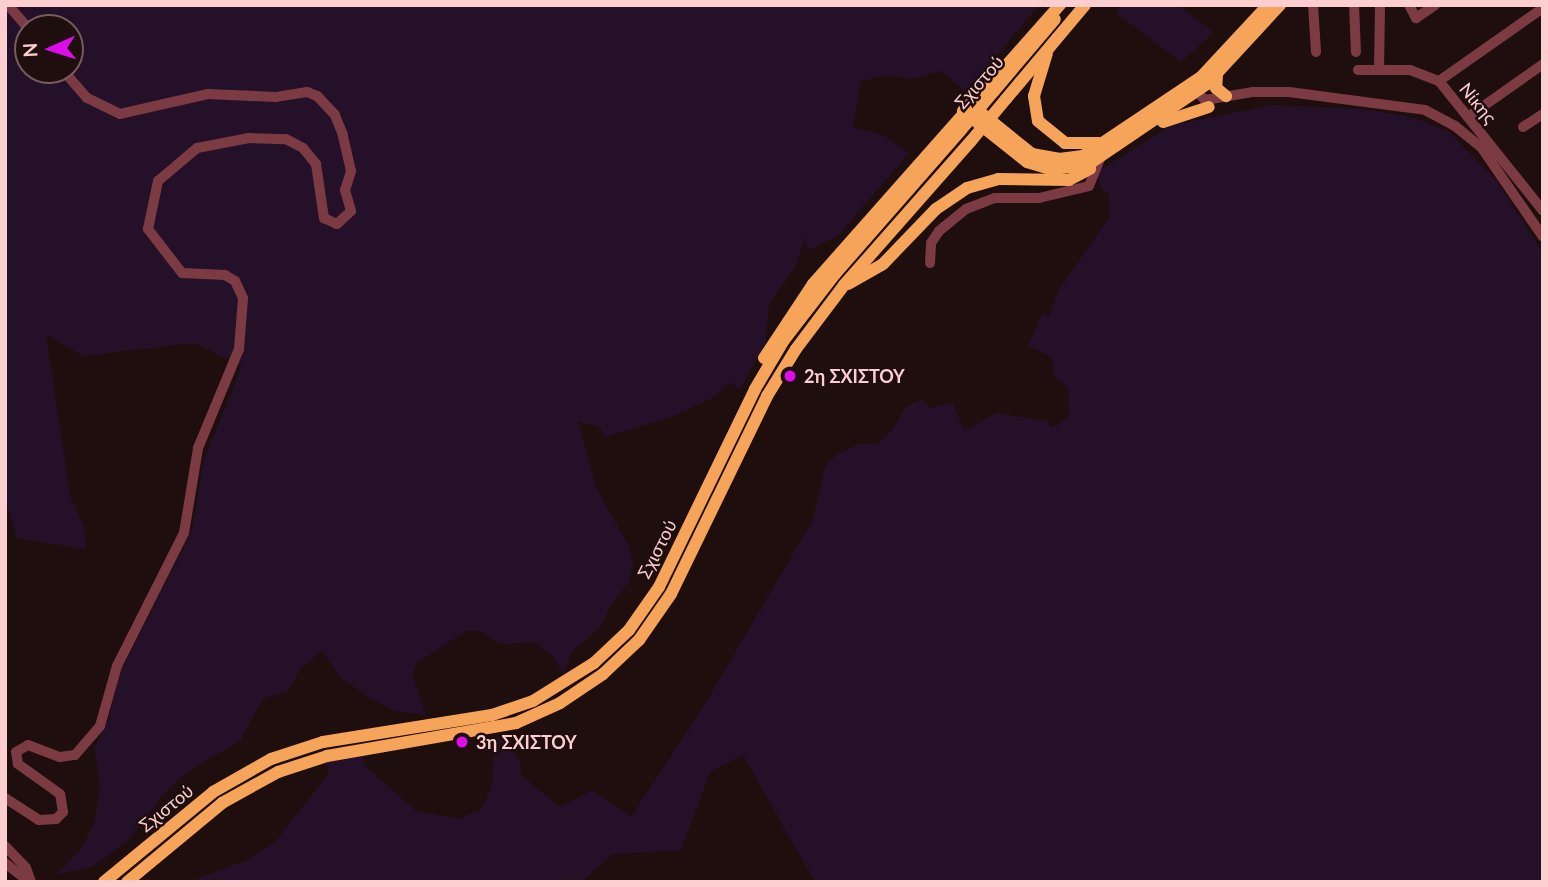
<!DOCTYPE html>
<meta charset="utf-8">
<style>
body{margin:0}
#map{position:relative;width:1548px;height:887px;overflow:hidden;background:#1f0e0e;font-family:Lato,sans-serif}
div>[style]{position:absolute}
.green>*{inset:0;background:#241129}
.minor>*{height:10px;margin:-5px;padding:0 5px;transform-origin:5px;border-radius:5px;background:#7c3b43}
.major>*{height:12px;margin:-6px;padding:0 6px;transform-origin:6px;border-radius:6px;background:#f7a45b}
.major-bridge>*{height:12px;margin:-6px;padding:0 6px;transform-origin:6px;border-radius:6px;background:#f7a45b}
.dots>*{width:19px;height:19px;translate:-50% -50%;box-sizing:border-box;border:4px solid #1f0e0e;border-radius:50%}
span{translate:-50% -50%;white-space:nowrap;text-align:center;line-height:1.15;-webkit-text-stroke:5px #1f0e0e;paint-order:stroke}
.street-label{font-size:18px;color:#fdced0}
.poi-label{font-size:18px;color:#fdced0;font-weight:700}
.left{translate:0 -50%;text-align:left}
.frame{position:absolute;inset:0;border:7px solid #fdced0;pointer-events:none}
.north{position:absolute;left:14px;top:14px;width:70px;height:70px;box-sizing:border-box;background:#1f0e0e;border:2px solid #785b5c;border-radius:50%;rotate:267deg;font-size:19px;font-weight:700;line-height:28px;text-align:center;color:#fdced0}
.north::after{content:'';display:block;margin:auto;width:24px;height:32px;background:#de0beb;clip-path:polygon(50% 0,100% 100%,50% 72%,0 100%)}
</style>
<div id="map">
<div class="green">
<i style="clip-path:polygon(evenodd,5px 5px,1039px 5px,966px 92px,942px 71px,912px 79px,888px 75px,861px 81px,853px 127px,883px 135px,909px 153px,838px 236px,808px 250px,805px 236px,795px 267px,769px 304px,765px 343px,740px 389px,729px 382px,714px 397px,674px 416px,605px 437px,600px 427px,578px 421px,596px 488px,629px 546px,633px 565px,629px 582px,612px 603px,599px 629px,572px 651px,564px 675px,555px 659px,537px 643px,501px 644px,480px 631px,466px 631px,417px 663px,412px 675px,426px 715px,395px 711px,370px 698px,340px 677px,322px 651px,302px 667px,286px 693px,263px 698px,240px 741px,188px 771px,161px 797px,128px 840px,92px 867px,55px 875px,81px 850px,95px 822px,100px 785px,94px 748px,109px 718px,119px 675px,192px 531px,204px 459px,242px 366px,194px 343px,83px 356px,46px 334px,70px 496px,84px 527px,86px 549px,17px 538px,5px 498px,5px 5px,28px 28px,70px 28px,70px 70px,28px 70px,28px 28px)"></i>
<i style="clip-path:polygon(1121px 5px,1177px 5px,1214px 32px,1181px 62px,1116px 13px)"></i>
<i style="clip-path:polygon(1271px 105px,1362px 109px,1411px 117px,1448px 131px,1496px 180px,1543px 253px,1543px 882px,815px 882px,743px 755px,710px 772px,681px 850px,612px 854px,582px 882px,188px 882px,250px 859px,275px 842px,329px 773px,326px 762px,363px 756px,364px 765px,416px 811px,459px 819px,482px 808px,492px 785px,494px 739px,503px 735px,520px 760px,521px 775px,560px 807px,593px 790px,631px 817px,701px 711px,813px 520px,825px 467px,836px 455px,859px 444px,877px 444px,891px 432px,906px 407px,922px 399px,930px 408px,953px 403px,964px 431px,997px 413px,1047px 421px,1052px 428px,1069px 417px,1068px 388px,1054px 376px,1052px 357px,1028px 346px,1042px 313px,1049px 317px,1058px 291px,1109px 218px,1109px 194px,1101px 189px,1097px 172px,1170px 126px)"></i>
</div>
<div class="minor">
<i style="left:8px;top:5px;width:30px;rotate:49deg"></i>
<i style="left:1313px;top:5px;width:47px;rotate:86.3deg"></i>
<i style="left:1354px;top:5px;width:47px;rotate:87.6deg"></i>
<i style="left:1409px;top:5px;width:15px;rotate:62deg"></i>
<i style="left:1416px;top:18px;width:23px;rotate:-34deg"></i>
<i style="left:1358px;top:70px;width:52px"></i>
<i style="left:1410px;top:70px;width:31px;rotate:21deg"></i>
<i style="left:1439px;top:81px;width:166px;rotate:51.3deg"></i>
<i style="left:1379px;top:70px;width:65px;rotate:-89.1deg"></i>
<i style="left:1439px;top:81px;width:127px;rotate:-35.1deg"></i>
<i style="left:1197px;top:92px;width:11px;rotate:45deg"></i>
<i style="left:1205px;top:100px;width:49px;rotate:-9.5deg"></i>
<i style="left:1253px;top:92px;width:36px"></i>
<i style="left:1289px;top:92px;width:137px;rotate:7.5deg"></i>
<i style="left:1425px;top:110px;width:34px;rotate:28deg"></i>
<i style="left:1455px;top:126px;width:33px;rotate:39deg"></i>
<i style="left:1481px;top:147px;width:109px;rotate:55.4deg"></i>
<i style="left:1468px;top:117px;width:92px;rotate:-35.2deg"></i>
<i style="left:1523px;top:127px;width:24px;rotate:-33deg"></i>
<i style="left:930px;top:263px;width:20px;rotate:-87deg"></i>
<i style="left:931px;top:243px;width:14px;rotate:-56deg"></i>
<i style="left:939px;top:231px;width:35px;rotate:-39deg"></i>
<i style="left:966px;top:209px;width:31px;rotate:-21deg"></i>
<i style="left:995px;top:198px;width:44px"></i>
<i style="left:1039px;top:198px;width:51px;rotate:-13.5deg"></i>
<i style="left:1089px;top:186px;width:29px;rotate:-68deg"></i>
<i style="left:5px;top:798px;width:40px;rotate:32.9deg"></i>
<i style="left:39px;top:820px;width:17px;rotate:-3deg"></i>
<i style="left:56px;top:819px;width:10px;rotate:-45deg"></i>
<i style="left:63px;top:812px;width:18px;rotate:-99deg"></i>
<i style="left:60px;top:794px;width:52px;rotate:-144.5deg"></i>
<i style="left:18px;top:764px;width:12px;rotate:-99deg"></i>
<i style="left:16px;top:752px;width:14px;rotate:-30deg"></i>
<i style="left:28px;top:745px;width:34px;rotate:21deg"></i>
<i style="left:60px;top:757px;width:15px;rotate:-8deg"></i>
<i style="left:75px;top:755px;width:38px;rotate:-49deg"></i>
<i style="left:100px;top:726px;width:62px;rotate:-74.2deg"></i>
<i style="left:117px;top:666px;width:149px;rotate:-63.3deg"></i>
<i style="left:184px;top:533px;width:86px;rotate:-80.6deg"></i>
<i style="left:198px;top:448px;width:107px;rotate:-67.5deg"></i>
<i style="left:239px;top:349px;width:51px;rotate:-85.5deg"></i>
<i style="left:243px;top:298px;width:19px;rotate:-115deg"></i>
<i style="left:235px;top:281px;width:12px;rotate:-149deg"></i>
<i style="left:225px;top:275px;width:43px;rotate:-177.3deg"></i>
<i style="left:182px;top:273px;width:56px;rotate:-127.7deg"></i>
<i style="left:148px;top:229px;width:49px;rotate:-78.2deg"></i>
<i style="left:158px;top:181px;width:51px;rotate:-40.2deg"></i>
<i style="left:197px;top:148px;width:53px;rotate:-10.9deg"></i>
<i style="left:249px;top:138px;width:37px;rotate:2deg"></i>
<i style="left:286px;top:139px;width:19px;rotate:28deg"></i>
<i style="left:303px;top:148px;width:21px;rotate:51deg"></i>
<i style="left:316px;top:164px;width:55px;rotate:81.6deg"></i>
<i style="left:324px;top:218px;width:14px;rotate:25deg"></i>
<i style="left:337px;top:224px;width:19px;rotate:-43deg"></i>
<i style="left:351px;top:211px;width:22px;rotate:-106deg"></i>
<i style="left:345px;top:190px;width:20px;rotate:-72deg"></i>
<i style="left:351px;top:171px;width:37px;rotate:-103deg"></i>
<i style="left:343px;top:135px;width:22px;rotate:-112deg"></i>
<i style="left:335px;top:115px;width:26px;rotate:-133deg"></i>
<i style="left:317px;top:96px;width:11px;rotate:-158deg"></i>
<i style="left:307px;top:92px;width:31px;rotate:171deg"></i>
<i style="left:276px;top:97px;width:68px;rotate:-177.5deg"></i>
<i style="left:208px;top:94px;width:90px;rotate:167.2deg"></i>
<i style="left:120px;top:114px;width:37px;rotate:-154deg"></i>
<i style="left:87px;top:98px;width:37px;rotate:-131deg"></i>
<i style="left:5px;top:846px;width:30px;rotate:46deg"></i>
<i style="left:26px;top:868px;width:15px;rotate:70deg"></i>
<i style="left:5px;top:863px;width:31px;rotate:38deg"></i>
</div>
<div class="major">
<i style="left:1047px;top:53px;width:45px;rotate:106.8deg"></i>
<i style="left:1034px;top:96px;width:25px;rotate:81deg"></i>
<i style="left:1038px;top:121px;width:35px;rotate:39deg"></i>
<i style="left:1065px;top:143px;width:37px"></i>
<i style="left:1217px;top:75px;width:13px;rotate:94deg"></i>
<i style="left:1216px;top:88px;width:13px;rotate:39deg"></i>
<i style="left:994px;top:91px;width:94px;rotate:-49.7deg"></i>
<i style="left:1006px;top:99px;width:123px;rotate:-50deg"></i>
<i style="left:970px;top:104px;width:80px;rotate:38.9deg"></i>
<i style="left:1032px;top:154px;width:27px;rotate:10deg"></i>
<i style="left:1059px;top:159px;width:24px;rotate:-7deg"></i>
<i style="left:1083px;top:156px;width:142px;rotate:-33.8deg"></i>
<i style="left:1201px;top:77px;width:98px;rotate:-47.1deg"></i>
<i style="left:963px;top:111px;width:82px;rotate:38.6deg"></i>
<i style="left:1027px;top:162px;width:24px;rotate:17deg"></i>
<i style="left:1050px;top:169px;width:36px;rotate:-5deg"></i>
<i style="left:1086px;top:166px;width:146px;rotate:-34.1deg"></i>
<i style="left:1207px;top:84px;width:108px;rotate:-47.3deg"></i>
<i style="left:1163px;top:122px;width:48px;rotate:-18.1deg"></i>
<i style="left:848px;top:284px;width:40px;rotate:-29.7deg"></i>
<i style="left:883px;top:264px;width:76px;rotate:-46.1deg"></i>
<i style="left:936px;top:209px;width:37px;rotate:-34deg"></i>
<i style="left:967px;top:188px;width:32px;rotate:-16deg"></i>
<i style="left:998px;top:179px;width:71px;rotate:0.8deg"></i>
<i style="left:1069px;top:180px;width:24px;rotate:-28deg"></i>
<i style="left:764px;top:358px;width:89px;rotate:-56.5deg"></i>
<i style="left:813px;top:284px;width:373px;rotate:-48.5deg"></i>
<i style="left:104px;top:882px;width:141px;rotate:-39.5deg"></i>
<i style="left:213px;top:792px;width:67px;rotate:-29.6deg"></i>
<i style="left:271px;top:759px;width:55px;rotate:-18.1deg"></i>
<i style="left:323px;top:742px;width:171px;rotate:-9.1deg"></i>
<i style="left:492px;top:715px;width:43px;rotate:-18.9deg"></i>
<i style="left:533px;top:701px;width:72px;rotate:-31.9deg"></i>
<i style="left:594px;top:663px;width:48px;rotate:-43.3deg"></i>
<i style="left:629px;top:630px;width:52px;rotate:-55.1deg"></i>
<i style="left:659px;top:587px;width:220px;rotate:-64.1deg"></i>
<i style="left:755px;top:389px;width:57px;rotate:-59.4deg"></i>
<i style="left:784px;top:340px;width:83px;rotate:-52.3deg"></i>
<i style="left:835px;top:274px;width:190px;rotate:-48.8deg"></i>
<i style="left:127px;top:882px;width:124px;rotate:-39.7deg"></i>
<i style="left:222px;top:803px;width:64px;rotate:-29deg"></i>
<i style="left:278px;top:772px;width:52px;rotate:-18.1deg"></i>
<i style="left:327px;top:756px;width:192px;rotate:-9.9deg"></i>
<i style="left:516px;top:723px;width:48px;rotate:-24.4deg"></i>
<i style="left:560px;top:703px;width:52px;rotate:-34deg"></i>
<i style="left:603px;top:674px;width:50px;rotate:-43.4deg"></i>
<i style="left:639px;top:640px;width:56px;rotate:-55.2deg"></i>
<i style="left:671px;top:594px;width:220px;rotate:-64.1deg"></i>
<i style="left:767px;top:396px;width:55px;rotate:-58.3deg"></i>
<i style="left:796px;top:349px;width:80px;rotate:-53.1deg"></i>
<i style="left:844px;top:285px;width:192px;rotate:-48.6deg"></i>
</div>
<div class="major-bridge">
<i style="left:960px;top:131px;width:52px;rotate:-49.6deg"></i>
<i style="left:971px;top:141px;width:55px;rotate:-50.2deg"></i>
</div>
<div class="dots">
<i style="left:790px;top:376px;background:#de0beb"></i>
<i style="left:462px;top:742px;background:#de0beb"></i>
</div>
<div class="street-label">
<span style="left:979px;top:82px;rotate:-49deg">Σχιστού</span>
<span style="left:1478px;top:103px;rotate:51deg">Νίκης</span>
<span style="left:657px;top:549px;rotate:-63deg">Σχιστού</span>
<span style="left:166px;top:808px;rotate:-39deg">Σχιστού</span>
</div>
<div class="poi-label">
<span class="left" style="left:804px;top:376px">2η ΣΧΙΣΤΟΥ</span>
<span class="left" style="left:476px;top:742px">3η ΣΧΙΣΤΟΥ</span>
</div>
<div class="frame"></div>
<div class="north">N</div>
</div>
